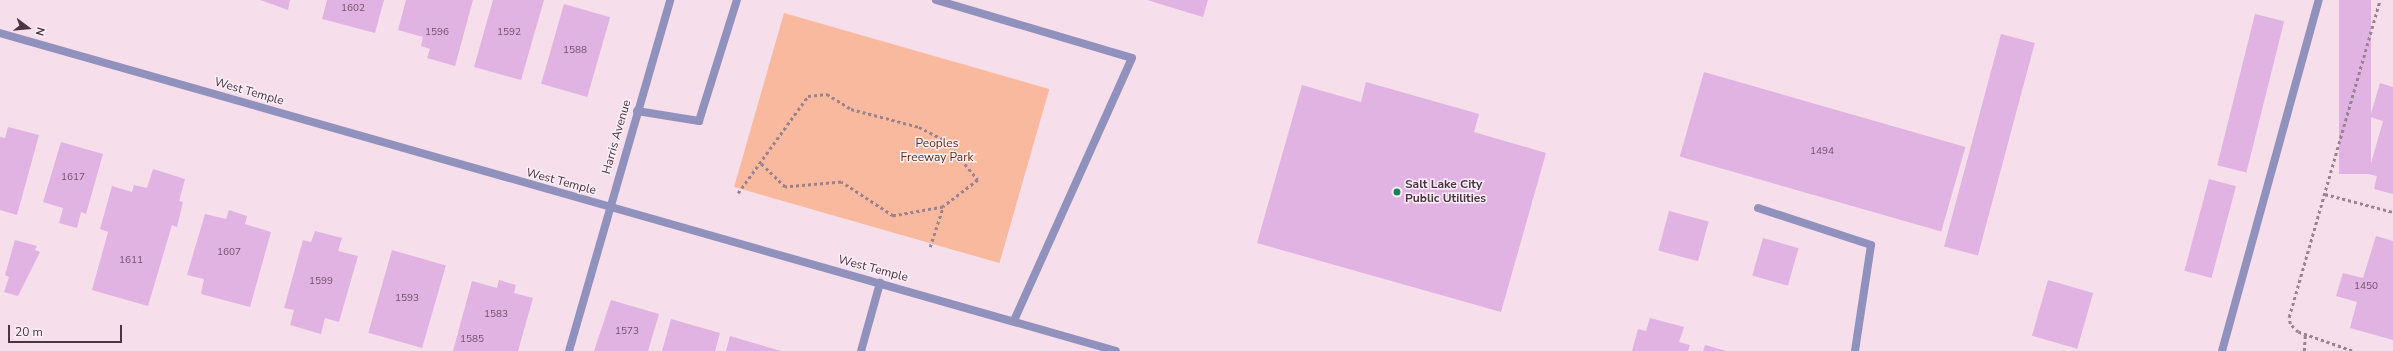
<!DOCTYPE html>
<style>
body{margin:0}
#map{position:relative;width:2393px;height:351px;overflow:hidden;background:#f7deeb;font-family:"Nunito Sans",sans-serif}
div>[style]{position:absolute}
.green>*{inset:0;background:#f9b99e;transform-origin:0 0}
.building>*{inset:0;background:#e0b3e3;transform-origin:0 0}
.path>*{height:2.5px;margin-top:-1.25px;transform-origin:0;background:repeating-linear-gradient(90deg,#9a828f 0 3px,transparent 0 6px)}
.lane>*{height:8px;margin:-4px;padding:0 4px;transform-origin:4px;border-radius:4px;background:#9191be}
.street>*{height:8px;margin:-4px;padding:0 4px;transform-origin:4px;border-radius:4px;background:#9191be}
.dots>*{width:11px;height:11px;translate:-50% -50%;box-sizing:border-box;border:2px solid #fceff6;border-radius:50%}
span{translate:-50% -50%;white-space:nowrap;text-align:center;line-height:1.15;-webkit-text-stroke:3px #fceff6;paint-order:stroke}
.number-label{font-size:10px;color:#71546a}
.number-label span{-webkit-text-stroke-width:0}
.street-label{font-size:12px;color:#4c3442}
.park-label{font-size:12px;color:#642a0b}
.poi-label{font-size:12px;color:#4c3442;font-weight:700}
.left{translate:0 -50%;text-align:left}
.north{position:absolute;left:8px;top:8px;width:40px;height:40px;-webkit-text-stroke:3px #fceff6;paint-order:stroke;rotate:106deg;font-size:11px;font-weight:700;line-height:16px;text-align:center;color:#4c3442}
.north::after{content:'';display:block;margin:auto;width:14px;height:18px;background:#4c3442;clip-path:polygon(50% 0,100% 100%,50% 72%,0 100%)}
.scale{position:absolute;left:8px;top:325px;width:114px;height:18px;box-sizing:border-box;border:2px solid #4c3442;border-top:0;padding-left:5px;font-size:12px;line-height:14px;white-space:nowrap;color:#4c3442;-webkit-text-stroke:3px #fceff6;paint-order:stroke}
</style>
<div id="map">
<div class="green">
<i style="left:784px;top:13px;width:276px;height:181px;rotate:16deg"></i>
</div>
<div class="building">
<i style="clip-path:polygon(260px 0,290px 0,288px 10px)"></i>
<i style="clip-path:polygon(327px 0,384px 0,375px 33px,322px 19px)"></i>
<i style="clip-path:polygon(406px 0,473px 0,455px 66px,427px 58px,430px 49px,421px 46px,423px 37px,398px 30px)"></i>
<i style="clip-path:polygon(493px 0,544px 0,521px 80px,474px 67px)"></i>
<i style="clip-path:polygon(1147px 0,1208px 0,1203px 17px)"></i>
<i style="left:2339px;top:0;width:32px;height:174px"></i>
<i style="left:564px;top:4px;width:48px;height:83px;rotate:16deg"></i>
<i style="left:2255px;top:14px;width:30px;height:156px;rotate:14deg"></i>
<i style="left:2001px;top:34px;width:35px;height:220px;rotate:15deg"></i>
<i style="left:1704px;top:72px;width:272px;height:88px;rotate:16deg"></i>
<i style="clip-path:polygon(1366px 82px,1479px 114px,1474px 132px,1546px 153px,1501px 312px,1257px 243px,1302px 85px,1361px 102px)"></i>
<i style="clip-path:polygon(2380px 83px,2393px 87px,2393px 194px,2374px 189px,2377px 176px,2368px 174px,2383px 121px,2370px 117px)"></i>
<i style="clip-path:polygon(8px 127px,39px 135px,17px 215px,0 210px,0 137px,5px 138px)"></i>
<i style="clip-path:polygon(61px 142px,103px 154px,86px 214px,81px 212px,77px 228px,59px 223px,63px 208px,43px 202px)"></i>
<i style="clip-path:polygon(153px 169px,185px 179px,179px 201px,183px 202px,177px 227px,172px 225px,148px 306px,92px 290px,108px 232px,100px 229px,112px 186px,132px 192px,134px 185px,147px 188px)"></i>
<i style="left:2209px;top:179px;width:28px;height:95px;rotate:15deg"></i>
<i style="clip-path:polygon(229px 210px,247px 216px,245px 224px,271px 232px,250px 307px,201px 294px,204px 279px,187px 275px,205px 214px,226px 219px)"></i>
<i style="left:1669px;top:211px;width:41px;height:41px;rotate:15deg"></i>
<i style="clip-path:polygon(315px 231px,342px 238px,338px 251px,358px 256px,339px 322px,325px 318px,321px 334px,290px 325px,294px 310px,284px 308px,303px 240px,311px 242px)"></i>
<i style="clip-path:polygon(2376px 236px,2393px 241px,2393px 340px,2350px 328px,2357px 302px,2336px 296px,2343px 273px,2363px 278px)"></i>
<i style="left:1763px;top:238px;width:37px;height:39px;rotate:16deg"></i>
<i style="clip-path:polygon(15px 240px,37px 246px,35px 250px,40px 252px,18px 296px,4px 292px,9px 277px,5px 275px)"></i>
<i style="left:392px;top:250px;width:56px;height:86px;rotate:16deg"></i>
<i style="clip-path:polygon(499px 280px,516px 285px,514px 293px,533px 298px,518px 351px,453px 351px,472px 281px,497px 288px)"></i>
<i style="left:2048px;top:280px;width:47px;height:58px;rotate:16deg"></i>
<i style="clip-path:polygon(611px 300px,659px 314px,648px 351px,594px 351px)"></i>
<i style="clip-path:polygon(1650px 318px,1684px 327px,1679px 342px,1690px 345px,1688px 351px,1632px 351px,1638px 329px,1646px 331px)"></i>
<i style="clip-path:polygon(671px 319px,720px 333px,715px 351px,662px 351px)"></i>
<i style="clip-path:polygon(730px 336px,781px 351px,726px 351px)"></i>
<i style="clip-path:polygon(1705px 345px,1726px 351px,1703px 351px)"></i>
</div>
<div class="path">
<i style="left:738px;top:193px;width:120px;rotate:-54.2deg"></i>
<i style="left:808px;top:96px;width:19px;rotate:-6deg"></i>
<i style="left:827px;top:94px;width:28px;rotate:32deg"></i>
<i style="left:851px;top:109px;width:70px;rotate:14.8deg"></i>
<i style="left:919px;top:127px;width:30px;rotate:27deg"></i>
<i style="left:946px;top:141px;width:50px;rotate:50.6deg"></i>
<i style="left:978px;top:180px;width:44px;rotate:142.4deg"></i>
<i style="left:943px;top:207px;width:51px;rotate:169.8deg"></i>
<i style="left:893px;top:216px;width:62px;rotate:-146.8deg"></i>
<i style="left:841px;top:182px;width:56px;rotate:174.9deg"></i>
<i style="left:785px;top:187px;width:33px;rotate:-136deg"></i>
<i style="left:2325px;top:194px;width:70px;rotate:14.8deg"></i>
<i style="left:930px;top:247px;width:42px;rotate:-72deg"></i>
<i style="left:2304px;top:351px;width:16px;rotate:-86deg"></i>
<i style="left:2352px;top:351px;width:57px;rotate:-160.6deg"></i>
<i style="left:2298px;top:332px;width:11px;rotate:-135deg"></i>
<i style="left:2290px;top:324px;width:7px;rotate:-98deg"></i>
<i style="left:2289px;top:317px;width:330px;rotate:-74deg"></i>
</div>
<div class="lane">
<i style="left:936px;top:0;width:204px;rotate:16.5deg"></i>
<i style="left:1132px;top:58px;width:288px;rotate:114.2deg"></i>
<i style="left:637px;top:111px;width:63px;rotate:9.2deg"></i>
<i style="left:699px;top:121px;width:127px;rotate:-72.6deg"></i>
<i style="left:1758px;top:208px;width:119px;rotate:18.1deg"></i>
<i style="left:1871px;top:245px;width:107px;rotate:98.6deg"></i>
<i style="left:2222px;top:351px;width:364px;rotate:-74.6deg"></i>
</div>
<div class="street">
<i style="left:0;top:33px;width:1160px;rotate:15.9deg"></i>
<i style="left:569px;top:351px;width:365px;rotate:-73.9deg"></i>
<i style="left:861px;top:351px;width:71px;rotate:-74.4deg"></i>
</div>
<div class="dots">
<i style="left:1397px;top:192px;background:#17825e"></i>
</div>
<div class="number-label">
<span style="left:353px;top:9px">1602</span>
<span style="left:437px;top:33px">1596</span>
<span style="left:509px;top:33px">1592</span>
<span style="left:575px;top:51px">1588</span>
<span style="left:1822px;top:152px">1494</span>
<span style="left:73px;top:178px">1617</span>
<span style="left:229px;top:253px">1607</span>
<span style="left:131px;top:261px">1611</span>
<span style="left:321px;top:282px">1599</span>
<span style="left:2366px;top:287px">1450</span>
<span style="left:407px;top:299px">1593</span>
<span style="left:496px;top:315px">1583</span>
<span style="left:627px;top:332px">1573</span>
<span style="left:472px;top:340px">1585</span>
</div>
<div class="street-label">
<span style="left:249px;top:92px;rotate:16deg">West Temple</span>
<span style="left:617px;top:137px;rotate:-74deg">Harris Avenue</span>
<span style="left:561px;top:182px;rotate:15deg">West Temple</span>
<span style="left:873px;top:269px;rotate:15deg">West Temple</span>
</div>
<div class="park-label">
<span style="left:937px;top:151px">Peoples<br>Freeway Park</span>
</div>
<div class="poi-label">
<span class="left" style="left:1405px;top:192px">Salt Lake City<br>Public Utilities</span>
</div>
<div class="north">N</div>
<div class="scale">20 m</div>
</div>
